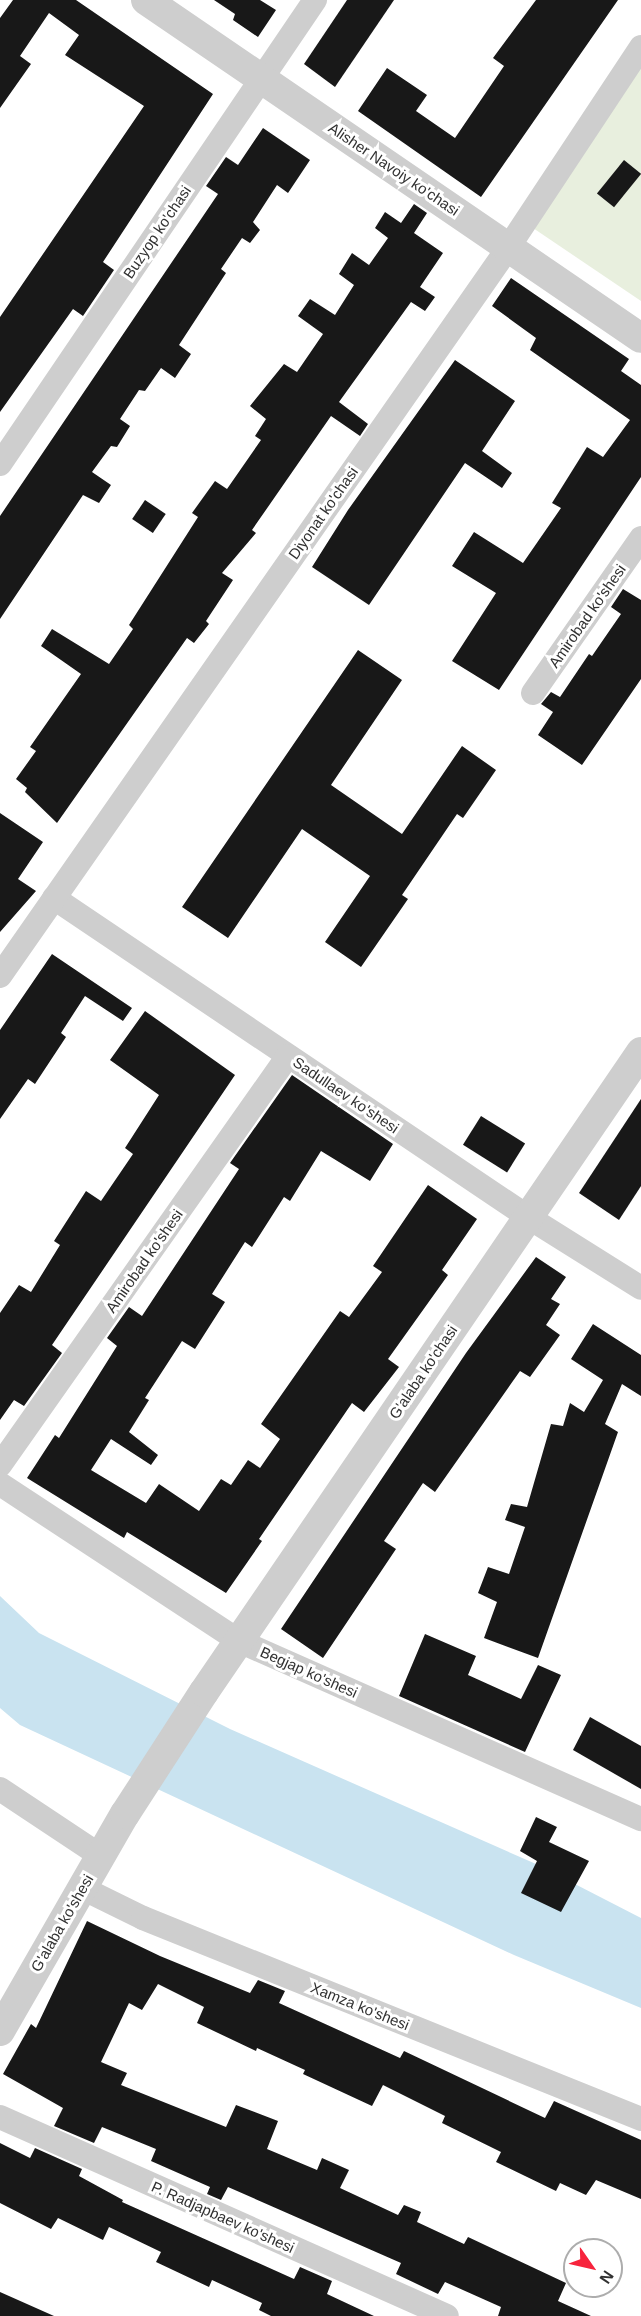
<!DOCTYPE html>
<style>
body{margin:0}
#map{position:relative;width:641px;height:2316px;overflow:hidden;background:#fff;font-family:Arial,sans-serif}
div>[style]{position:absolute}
.green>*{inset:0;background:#e8efde}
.water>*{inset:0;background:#c9e3f0}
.building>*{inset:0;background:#181818;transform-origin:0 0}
.minor>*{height:24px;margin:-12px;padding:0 12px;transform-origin:12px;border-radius:12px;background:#cecece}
.tertiary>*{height:30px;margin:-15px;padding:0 15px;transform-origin:15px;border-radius:15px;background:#cecece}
span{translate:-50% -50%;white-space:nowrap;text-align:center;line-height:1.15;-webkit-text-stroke:6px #fff;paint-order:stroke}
.street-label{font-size:15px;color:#313131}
.north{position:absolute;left:563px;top:2238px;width:60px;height:60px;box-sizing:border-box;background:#fff;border:2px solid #adadad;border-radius:50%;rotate:124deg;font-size:16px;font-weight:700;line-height:24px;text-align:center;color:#313131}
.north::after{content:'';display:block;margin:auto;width:21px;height:27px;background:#f7243d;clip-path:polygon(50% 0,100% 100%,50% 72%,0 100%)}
</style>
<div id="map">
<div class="green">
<i style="clip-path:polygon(641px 67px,641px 301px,533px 228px)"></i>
</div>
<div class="water">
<i style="clip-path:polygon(0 1596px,39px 1633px,230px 1729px,536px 1864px,641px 1918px,641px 2008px,514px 1955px,20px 1725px,0 1708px)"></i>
</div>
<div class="building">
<i style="clip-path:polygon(13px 0,76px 0,213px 94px,103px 262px,114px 270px,83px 316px,73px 309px,0 412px,0 317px,144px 106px,65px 55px,79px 35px,49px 13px,20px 56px,31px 64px,0 108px,0 18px)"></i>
<i style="clip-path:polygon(214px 0,260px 0,276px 10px,258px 37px,233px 20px,235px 14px)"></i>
<i style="clip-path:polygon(347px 0,394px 0,335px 87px,304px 64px)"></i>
<i style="clip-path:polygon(536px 0,618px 0,481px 197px,358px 111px,387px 68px,427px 95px,416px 111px,455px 138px,504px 66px,493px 58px)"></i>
<i style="clip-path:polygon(263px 128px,310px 160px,288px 193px,277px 185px,253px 222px,260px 230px,250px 243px,242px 238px,221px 269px,226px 273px,179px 345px,191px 354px,175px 378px,161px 368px,145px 391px,139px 390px,120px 419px,130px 426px,117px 447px,111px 446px,92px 472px,111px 485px,99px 503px,83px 495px,0 619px,0 516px,218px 194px,206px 186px,226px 157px,238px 165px)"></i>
<i style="left:624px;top:160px;width:22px;height:43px;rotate:39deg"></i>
<i style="clip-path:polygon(414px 204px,427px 213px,414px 233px,443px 253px,420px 287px,435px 297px,425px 311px,411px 302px,339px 402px,368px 424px,360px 436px,331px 416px,252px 530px,256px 533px,222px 573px,233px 580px,206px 621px,209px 624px,194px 643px,187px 638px,57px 823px,25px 792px,27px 788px,16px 779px,36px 751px,30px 747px,81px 674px,41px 646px,52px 629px,109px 664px,133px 629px,129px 625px,198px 517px,192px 513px,215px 481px,227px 489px,261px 440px,255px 436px,266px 419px,250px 406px,284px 364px,297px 372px,323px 334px,298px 316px,310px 299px,335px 315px,354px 285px,339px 274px,352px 253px,369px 265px,388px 238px,375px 228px,385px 212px,401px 223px)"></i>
<i style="clip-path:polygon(511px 278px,629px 359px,621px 371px,641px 385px,641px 477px,499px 690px,452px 661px,496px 593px,452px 566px,474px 532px,523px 563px,561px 508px,552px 503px,587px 447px,603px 457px,630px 420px,530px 350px,536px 338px,492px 306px)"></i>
<i style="clip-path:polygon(455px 360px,515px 401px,482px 451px,512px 473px,502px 488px,465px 463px,369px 605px,312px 567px,348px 510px)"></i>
<i style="left:145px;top:500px;width:25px;height:23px;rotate:34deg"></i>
<i style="clip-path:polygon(623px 589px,641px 600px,641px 679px,582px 765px,538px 735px,553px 712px,541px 704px,551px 692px,560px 697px,589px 654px,592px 656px,621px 614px,611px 607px)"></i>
<i style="clip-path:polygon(358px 650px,402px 680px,331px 785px,402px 834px,462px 746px,496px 770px,463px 818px,457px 814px,402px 895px,408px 899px,361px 967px,325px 942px,370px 876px,302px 829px,228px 938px,182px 907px)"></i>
<i style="clip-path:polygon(0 813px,43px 842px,18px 879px,36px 891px,0 932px)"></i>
<i style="clip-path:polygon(52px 954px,132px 1008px,123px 1021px,85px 996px,61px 1033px,66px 1037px,35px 1084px,28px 1079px,0 1119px,0 1030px)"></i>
<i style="clip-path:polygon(145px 1011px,235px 1075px,52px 1345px,62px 1353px,24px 1406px,14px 1400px,0 1420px,0 1313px,19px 1285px,31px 1292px,60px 1245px,54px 1241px,86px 1191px,101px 1201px,133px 1154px,125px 1148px,159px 1095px,110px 1060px)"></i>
<i style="clip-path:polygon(292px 1075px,393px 1144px,370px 1181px,321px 1151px,290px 1201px,284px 1197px,252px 1247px,245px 1242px,212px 1294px,225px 1302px,195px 1349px,182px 1341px,145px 1398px,149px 1400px,129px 1432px,158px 1455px,151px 1465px,111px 1439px,91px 1470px,146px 1503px,159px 1484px,199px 1511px,221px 1479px,231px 1485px,248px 1460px,260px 1468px,280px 1439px,261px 1424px,340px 1311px,349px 1317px,382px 1272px,373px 1266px,428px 1185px,477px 1219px,442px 1270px,448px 1275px,388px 1359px,399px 1367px,364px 1412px,352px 1403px,259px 1539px,262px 1541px,226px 1593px,127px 1532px,124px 1538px,27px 1478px,55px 1435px,59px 1438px,117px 1346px,107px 1338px,129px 1307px,142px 1316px,239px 1169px,230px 1163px)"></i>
<i style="clip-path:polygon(641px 1099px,641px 1186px,619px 1220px,579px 1193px)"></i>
<i style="left:481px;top:1116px;width:52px;height:34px;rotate:32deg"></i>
<i style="clip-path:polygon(536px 1257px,566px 1277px,551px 1299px,560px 1304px,546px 1325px,560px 1335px,530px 1377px,520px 1371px,435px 1492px,423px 1483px,384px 1541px,396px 1549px,323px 1658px,281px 1629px,466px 1353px)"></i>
<i style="clip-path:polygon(593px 1324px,641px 1355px,641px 1396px,622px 1384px,605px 1424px,618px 1432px,538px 1658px,484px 1638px,497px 1602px,478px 1593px,488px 1567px,509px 1574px,525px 1527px,505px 1520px,511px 1504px,527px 1507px,551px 1424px,563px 1426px,570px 1403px,584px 1412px,603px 1380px,571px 1359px)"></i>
<i style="clip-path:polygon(425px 1634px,476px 1656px,468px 1675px,521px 1699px,538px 1665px,561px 1675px,525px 1752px,399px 1696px)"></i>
<i style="clip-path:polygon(590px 1717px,641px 1746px,641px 1789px,573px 1750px)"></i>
<i style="clip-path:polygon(536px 1817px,557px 1827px,549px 1842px,589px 1861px,561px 1912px,521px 1893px,537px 1861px,520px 1851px)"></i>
<i style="clip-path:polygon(87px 1921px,160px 1956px,250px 1993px,258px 1980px,285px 1991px,279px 2003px,400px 2058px,404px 2051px,545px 2118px,554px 2101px,641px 2140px,641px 2199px,596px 2180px,586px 2195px,560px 2183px,556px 2191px,496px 2162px,501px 2152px,442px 2123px,445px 2116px,383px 2085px,372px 2106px,303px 2074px,305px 2070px,257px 2048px,256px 2051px,197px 2023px,204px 2007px,158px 1984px,142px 2010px,129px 2003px,101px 2062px,127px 2073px,121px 2085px,226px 2127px,236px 2105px,278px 2121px,267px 2149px,317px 2170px,322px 2158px,349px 2170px,340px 2188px,398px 2215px,404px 2205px,421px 2212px,417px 2222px,464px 2244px,468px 2237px,566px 2283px,558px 2301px,591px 2316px,498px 2316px,501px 2307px,445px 2282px,438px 2294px,396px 2274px,401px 2263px,228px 2187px,221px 2200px,207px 2194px,210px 2187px,151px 2161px,156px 2149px,102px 2127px,94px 2143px,54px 2126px,63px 2108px,3px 2074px,31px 2024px,36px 2028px)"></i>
<i style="clip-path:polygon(0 2143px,30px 2158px,35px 2148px,82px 2169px,79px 2176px,123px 2200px,122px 2202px,294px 2279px,300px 2267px,332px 2281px,327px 2294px,374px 2316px,271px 2316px,259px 2310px,262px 2303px,212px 2280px,209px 2287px,156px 2262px,161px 2252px,109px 2227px,103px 2240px,58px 2218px,51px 2229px,0 2203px)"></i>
<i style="clip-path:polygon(0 2292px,54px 2316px,0 2316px)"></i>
</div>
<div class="minor">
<i style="left:0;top:464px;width:561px;rotate:-55.83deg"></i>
<i style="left:533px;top:693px;width:189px;rotate:-55.1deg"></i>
<i style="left:54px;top:898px;width:571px;rotate:33.94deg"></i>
<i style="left:528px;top:1217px;width:133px;rotate:32.1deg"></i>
<i style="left:0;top:976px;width:888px;rotate:-55.09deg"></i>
<i style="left:508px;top:248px;width:241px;rotate:-56.5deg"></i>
<i style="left:0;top:1465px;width:500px;rotate:-54.85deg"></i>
<i style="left:0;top:1484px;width:286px;rotate:33.3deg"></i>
<i style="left:239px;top:1641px;width:440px;rotate:23.9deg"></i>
<i style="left:0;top:1789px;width:121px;rotate:33.6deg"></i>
<i style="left:82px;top:1888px;width:68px;rotate:26.2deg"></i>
<i style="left:143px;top:1918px;width:537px;rotate:21.98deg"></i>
<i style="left:0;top:2117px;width:489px;rotate:24deg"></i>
</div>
<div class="tertiary">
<i style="left:146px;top:0;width:599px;rotate:34.33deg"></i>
<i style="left:0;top:2031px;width:250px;rotate:-60.1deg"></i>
<i style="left:125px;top:1814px;width:145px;rotate:-57.1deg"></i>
<i style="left:204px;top:1692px;width:775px;rotate:-55.67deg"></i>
</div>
<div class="street-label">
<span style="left:394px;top:169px;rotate:34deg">Alisher Navoiy ko'chasi</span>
<span style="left:157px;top:232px;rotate:-56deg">Buzyop ko'chasi</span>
<span style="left:323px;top:513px;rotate:-55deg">Diyonat ko'chasi</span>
<span style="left:587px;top:616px;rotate:-55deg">Amirobad ko'shesi</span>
<span style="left:346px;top:1095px;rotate:34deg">Sadullaev ko'shesi</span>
<span style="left:144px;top:1261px;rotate:-55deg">Amirobad ko'shesi</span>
<span style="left:423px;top:1372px;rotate:-56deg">G'alaba ko'chasi</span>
<span style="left:309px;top:1672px;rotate:24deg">Begjap ko'shesi</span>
<span style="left:62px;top:1923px;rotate:-60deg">G'alaba ko'shesi</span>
<span style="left:360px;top:2006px;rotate:22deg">Xamza ko'shesi</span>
<span style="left:223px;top:2217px;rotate:24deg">P. Radjapbaev ko'shesi</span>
</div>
<div class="north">N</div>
</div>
